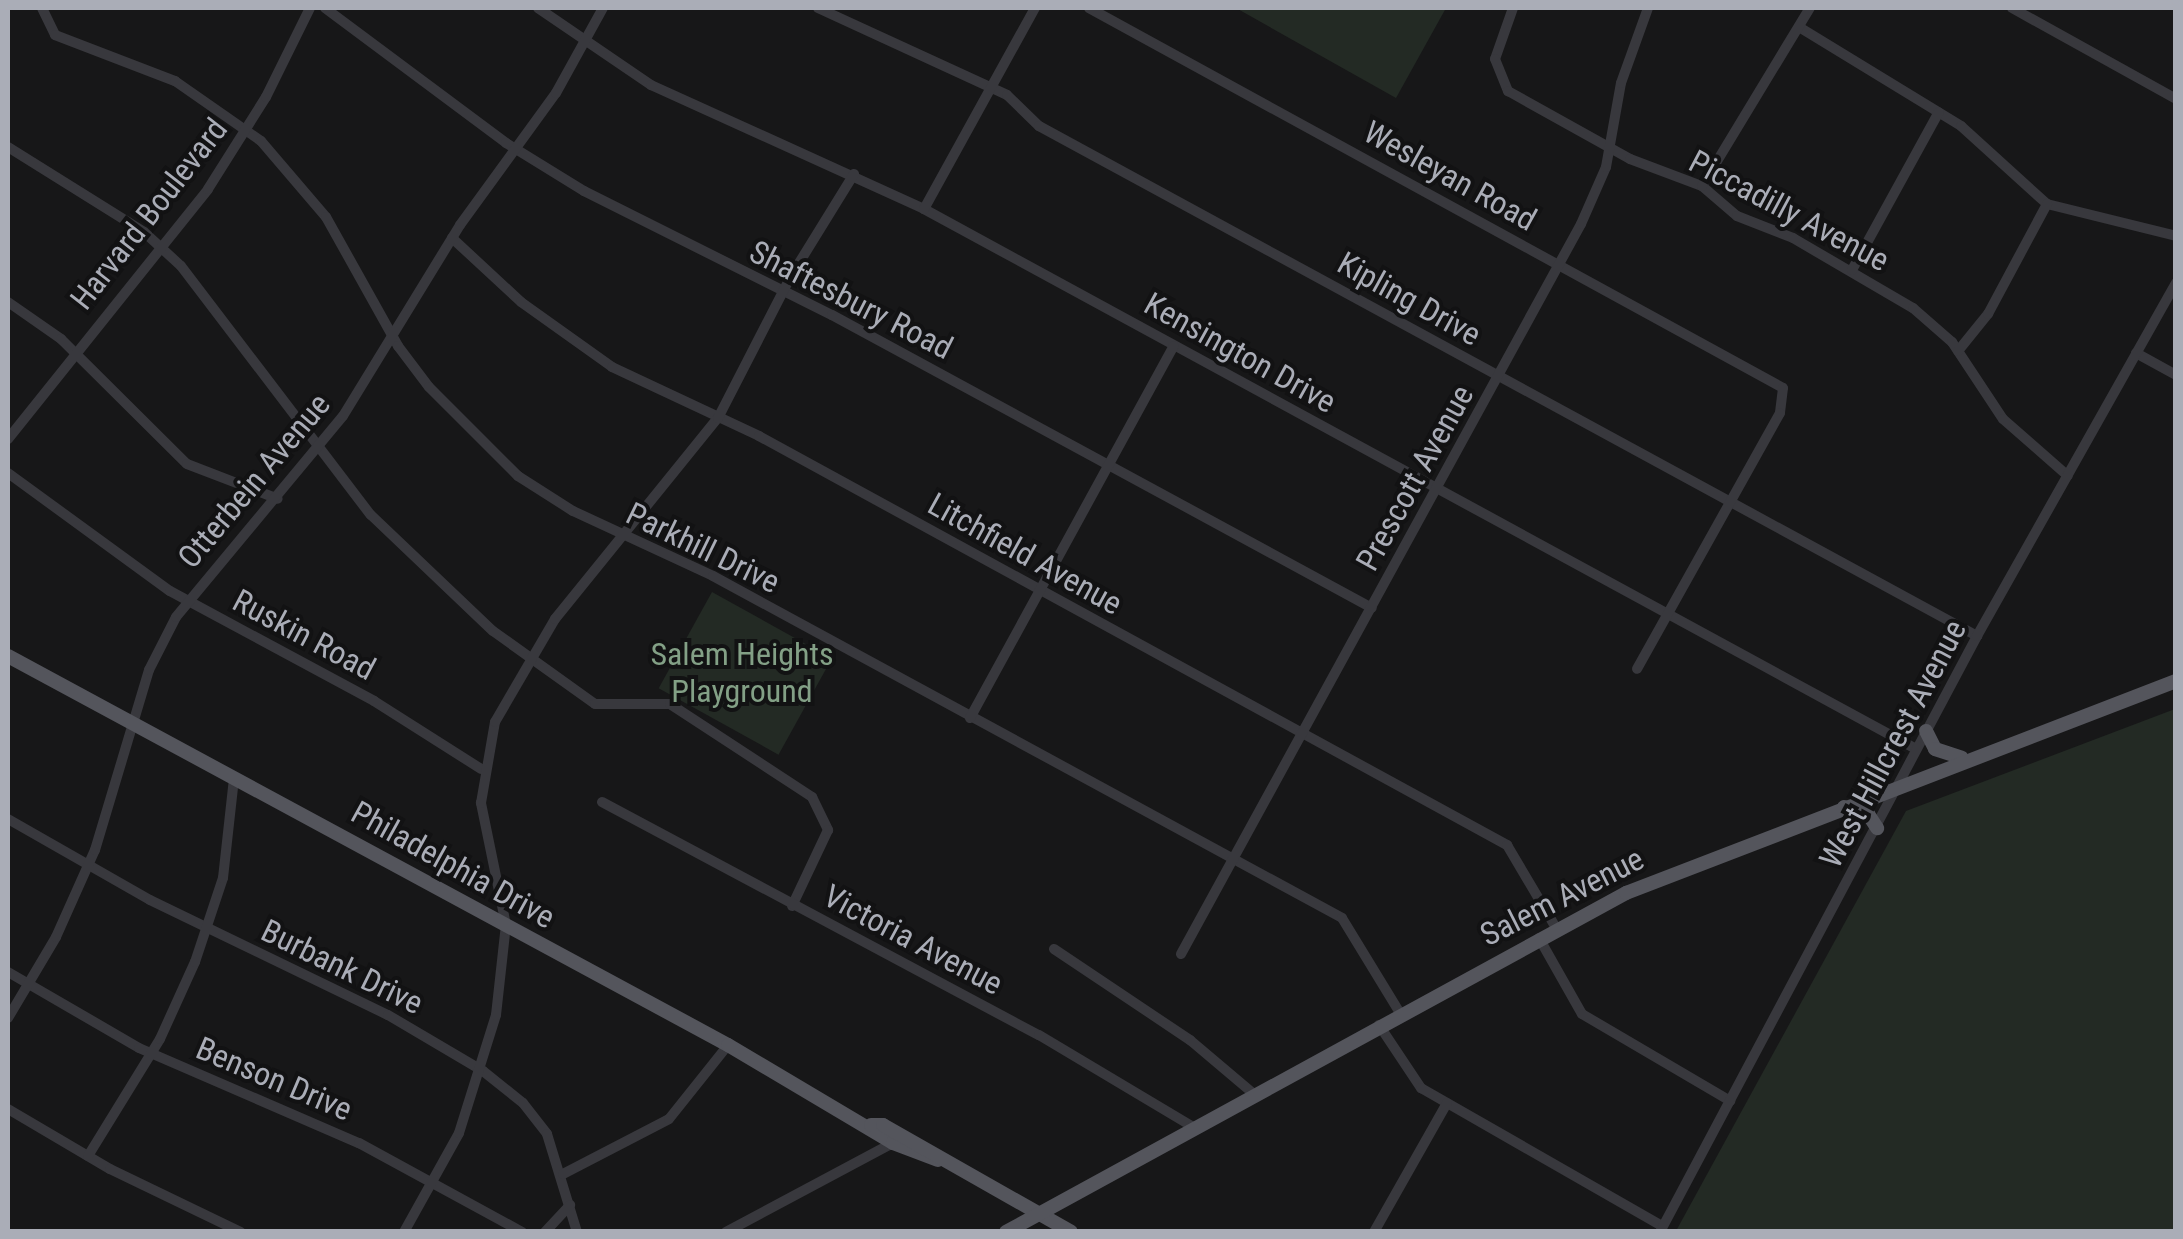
<!DOCTYPE html>
<style>
body{margin:0}
#map{position:relative;width:2183px;height:1239px;overflow:hidden;background:#171718;font-family:"Roboto Condensed",sans-serif}
div>[style]{position:absolute}
.green>*{inset:0;background:#232a24;transform-origin:0 0}
.minor>*{height:10px;margin:-5px;padding:0 5px;transform-origin:5px;border-radius:5px;background:#38383d}
.major>*{height:14px;margin:-7px;padding:0 7px;transform-origin:7px;border-radius:7px;background:#54555c}
span{translate:-50% -50%;white-space:nowrap;text-align:center;line-height:1.15;-webkit-text-stroke:8px #121213;paint-order:stroke}
.street-label{font-size:32px;color:#aaadb7}
.park-label{font-size:32px;color:#83a086}
.frame{position:absolute;inset:0;border:10px solid #aaadb7;pointer-events:none}
</style>
<div id="map">
<div class="green">
<i style="clip-path:polygon(1236px 8px,1446px 8px,1396px 98px)"></i>
<i style="left:712px;top:592px;width:137px;height:110px;rotate:29deg"></i>
<i style="clip-path:polygon(2175px 709px,2175px 1231px,1676px 1231px,1906px 811px)"></i>
</div>
<div class="minor">
<i style="left:42px;top:8px;width:30px;rotate:64deg"></i>
<i style="left:55px;top:35px;width:129px;rotate:21deg"></i>
<i style="left:175px;top:81px;width:105px;rotate:34.9deg"></i>
<i style="left:261px;top:141px;width:100px;rotate:49.5deg"></i>
<i style="left:326px;top:217px;width:148px;rotate:60.8deg"></i>
<i style="left:398px;top:346px;width:51px;rotate:52.9deg"></i>
<i style="left:429px;top:387px;width:126px;rotate:45deg"></i>
<i style="left:518px;top:476px;width:65px;rotate:32.5deg"></i>
<i style="left:573px;top:511px;width:154px;rotate:24.9deg"></i>
<i style="left:713px;top:576px;width:716px;rotate:28.53deg"></i>
<i style="left:1342px;top:918px;width:111px;rotate:58.6deg"></i>
<i style="left:325px;top:8px;width:226px;rotate:36.7deg"></i>
<i style="left:506px;top:143px;width:92px;rotate:31.6deg"></i>
<i style="left:584px;top:191px;width:277px;rotate:26.6deg"></i>
<i style="left:832px;top:315px;width:614px;rotate:28.48deg"></i>
<i style="left:538px;top:8px;width:137px;rotate:34.3deg"></i>
<i style="left:651px;top:85px;width:300px;rotate:24.4deg"></i>
<i style="left:924px;top:209px;width:1129px;rotate:28.56deg"></i>
<i style="left:818px;top:8px;width:208px;rotate:24.7deg"></i>
<i style="left:1007px;top:95px;width:45px;rotate:44.1deg"></i>
<i style="left:1039px;top:126px;width:1068px;rotate:28.53deg"></i>
<i style="left:1089px;top:8px;width:791px;rotate:28.7deg"></i>
<i style="left:1783px;top:388px;width:25px;rotate:97deg"></i>
<i style="left:1780px;top:413px;width:293px;rotate:119.2deg"></i>
<i style="left:1513px;top:8px;width:54px;rotate:109.4deg"></i>
<i style="left:1495px;top:59px;width:35px;rotate:68deg"></i>
<i style="left:1508px;top:91px;width:140px;rotate:29.1deg"></i>
<i style="left:1630px;top:159px;width:77px;rotate:20.6deg"></i>
<i style="left:1702px;top:186px;width:46px;rotate:40.6deg"></i>
<i style="left:1737px;top:216px;width:60px;rotate:21.4deg"></i>
<i style="left:1793px;top:238px;width:139px;rotate:30.3deg"></i>
<i style="left:1913px;top:308px;width:52px;rotate:41.1deg"></i>
<i style="left:1952px;top:342px;width:92px;rotate:56.5deg"></i>
<i style="left:2003px;top:419px;width:86px;rotate:41.2deg"></i>
<i style="left:2012px;top:8px;width:188px;rotate:29deg"></i>
<i style="left:1799px;top:27px;width:190px;rotate:31.4deg"></i>
<i style="left:1961px;top:126px;width:116px;rotate:42.2deg"></i>
<i style="left:8px;top:147px;width:160px;rotate:32deg"></i>
<i style="left:144px;top:232px;width:50px;rotate:42.6deg"></i>
<i style="left:181px;top:266px;width:313px;rotate:52.7deg"></i>
<i style="left:371px;top:515px;width:168px;rotate:43.6deg"></i>
<i style="left:493px;top:631px;width:125px;rotate:35.6deg"></i>
<i style="left:595px;top:704px;width:75px"></i>
<i style="left:670px;top:704px;width:170px;rotate:33.2deg"></i>
<i style="left:812px;top:797px;width:37px;rotate:64deg"></i>
<i style="left:828px;top:830px;width:84px;rotate:115.3deg"></i>
<i style="left:1702px;top:186px;width:208px;rotate:-58.8deg"></i>
<i style="left:2047px;top:204px;width:133px;rotate:13.9deg"></i>
<i style="left:924px;top:209px;width:230px;rotate:-61.1deg"></i>
<i style="left:452px;top:238px;width:94px;rotate:42.8deg"></i>
<i style="left:521px;top:302px;width:112px;rotate:35.5deg"></i>
<i style="left:612px;top:367px;width:162px;rotate:25.1deg"></i>
<i style="left:759px;top:436px;width:853px;rotate:28.67deg"></i>
<i style="left:1507px;top:845px;width:96px;rotate:59.4deg"></i>
<i style="left:1852px;top:270px;width:180px;rotate:-61.2deg"></i>
<i style="left:8px;top:302px;width:65px;rotate:34.9deg"></i>
<i style="left:61px;top:339px;width:177px;rotate:44.8deg"></i>
<i style="left:187px;top:464px;width:97px;rotate:21deg"></i>
<i style="left:1958px;top:351px;width:48px;rotate:-51deg"></i>
<i style="left:1988px;top:314px;width:125px;rotate:-61.8deg"></i>
<i style="left:2136px;top:353px;width:46px;rotate:28.8deg"></i>
<i style="left:8px;top:439px;width:320px;rotate:-51.3deg"></i>
<i style="left:208px;top:189px;width:109px;rotate:-57.8deg"></i>
<i style="left:266px;top:97px;width:99px;rotate:-63.7deg"></i>
<i style="left:8px;top:473px;width:200px;rotate:36.1deg"></i>
<i style="left:170px;top:591px;width:232px;rotate:28.3deg"></i>
<i style="left:374px;top:701px;width:127px;rotate:32.4deg"></i>
<i style="left:970px;top:718px;width:424px;rotate:-61.3deg"></i>
<i style="left:602px;top:802px;width:495px;rotate:28.1deg"></i>
<i style="left:1039px;top:1035px;width:182px;rotate:30.8deg"></i>
<i style="left:8px;top:819px;width:163px;rotate:29.7deg"></i>
<i style="left:150px;top:900px;width:264px;rotate:25.8deg"></i>
<i style="left:388px;top:1015px;width:110px;rotate:30.5deg"></i>
<i style="left:483px;top:1071px;width:51px;rotate:38.7deg"></i>
<i style="left:523px;top:1103px;width:39px;rotate:52deg"></i>
<i style="left:547px;top:1134px;width:102px;rotate:73deg"></i>
<i style="left:1539px;top:938px;width:87px;rotate:60.5deg"></i>
<i style="left:1582px;top:1014px;width:172px;rotate:30.4deg"></i>
<i style="left:1054px;top:949px;width:164px;rotate:33.8deg"></i>
<i style="left:1190px;top:1040px;width:84px;rotate:40.2deg"></i>
<i style="left:1181px;top:954px;width:832px;rotate:-61.28deg"></i>
<i style="left:1581px;top:224px;width:62px;rotate:-66.3deg"></i>
<i style="left:1606px;top:167px;width:85px;rotate:-79.9deg"></i>
<i style="left:1621px;top:83px;width:80px;rotate:-70.2deg"></i>
<i style="left:8px;top:972px;width:151px;rotate:30.1deg"></i>
<i style="left:139px;top:1048px;width:240px;rotate:23.4deg"></i>
<i style="left:359px;top:1143px;width:186px;rotate:28.6deg"></i>
<i style="left:8px;top:1018px;width:94px;rotate:-59.3deg"></i>
<i style="left:56px;top:937px;width:95px;rotate:-65.9deg"></i>
<i style="left:95px;top:850px;width:188px;rotate:-73.3deg"></i>
<i style="left:149px;top:670px;width:59px;rotate:-63deg"></i>
<i style="left:176px;top:617px;width:261px;rotate:-50.3deg"></i>
<i style="left:343px;top:416px;width:224px;rotate:-58.5deg"></i>
<i style="left:460px;top:225px;width:163px;rotate:-54deg"></i>
<i style="left:556px;top:93px;width:97px;rotate:-61.1deg"></i>
<i style="left:1379px;top:1025px;width:76px;rotate:56.3deg"></i>
<i style="left:1421px;top:1088px;width:278px;rotate:29.8deg"></i>
<i style="left:8px;top:1109px;width:118px;rotate:30.5deg"></i>
<i style="left:110px;top:1169px;width:145px;rotate:25.7deg"></i>
<i style="left:88px;top:1156px;width:137px;rotate:-58.4deg"></i>
<i style="left:160px;top:1039px;width:85px;rotate:-65.6deg"></i>
<i style="left:195px;top:962px;width:89px;rotate:-71.6deg"></i>
<i style="left:223px;top:878px;width:101px;rotate:-83.7deg"></i>
<i style="left:563px;top:1174px;width:119px;rotate:-27.4deg"></i>
<i style="left:669px;top:1119px;width:95px;rotate:-51.4deg"></i>
<i style="left:404px;top:1232px;width:113px;rotate:-60.9deg"></i>
<i style="left:459px;top:1133px;width:124px;rotate:-72.6deg"></i>
<i style="left:496px;top:1015px;width:91px;rotate:-83.7deg"></i>
<i style="left:506px;top:925px;width:125px;rotate:-101.6deg"></i>
<i style="left:481px;top:803px;width:82px;rotate:-80.2deg"></i>
<i style="left:495px;top:722px;width:119px;rotate:-59.8deg"></i>
<i style="left:555px;top:619px;width:259px;rotate:-51deg"></i>
<i style="left:718px;top:418px;width:160px;rotate:-62.8deg"></i>
<i style="left:791px;top:276px;width:120px;rotate:-58.3deg"></i>
<i style="left:545px;top:1232px;width:37px;rotate:-47deg"></i>
<i style="left:726px;top:1232px;width:189px;rotate:-28.1deg"></i>
<i style="left:1374px;top:1232px;width:148px;rotate:-60.5deg"></i>
<i style="left:1660px;top:1232px;width:675px;rotate:-61.99deg"></i>
<i style="left:1977px;top:636px;width:405px;rotate:-60.6deg"></i>
</div>
<div class="major">
<i style="left:8px;top:656px;width:818px;rotate:28.38deg"></i>
<i style="left:728px;top:1045px;width:192px;rotate:30.7deg"></i>
<i style="left:893px;top:1143px;width:48px;rotate:20.7deg"></i>
<i style="left:1926px;top:731px;width:20px;rotate:63deg"></i>
<i style="left:1935px;top:749px;width:28px;rotate:18deg"></i>
<i style="left:1844px;top:807px;width:25px;rotate:16deg"></i>
<i style="left:1868px;top:814px;width:17px;rotate:57deg"></i>
<i style="left:871px;top:1125px;width:12px"></i>
<i style="left:883px;top:1125px;width:216px;rotate:29.6deg"></i>
<i style="left:1006px;top:1232px;width:707px;rotate:-28.67deg"></i>
<i style="left:1626px;top:893px;width:589px;rotate:-21.08deg"></i>
</div>
<div class="street-label">
<span style="left:1450px;top:176px;rotate:29deg">Wesleyan Road</span>
<span style="left:1789px;top:211px;rotate:28deg">Piccadilly Avenue</span>
<span style="left:149px;top:214px;rotate:-52deg">Harvard Boulevard</span>
<span style="left:1409px;top:299px;rotate:29deg">Kipling Drive</span>
<span style="left:851px;top:300px;rotate:27deg">Shaftesbury Road</span>
<span style="left:1240px;top:353px;rotate:29deg">Kensington Drive</span>
<span style="left:1415px;top:478px;rotate:-61deg">Prescott Avenue</span>
<span style="left:254px;top:481px;rotate:-50deg">Otterbein Avenue</span>
<span style="left:703px;top:548px;rotate:26deg">Parkhill Drive</span>
<span style="left:1025px;top:554px;rotate:29deg">Litchfield Avenue</span>
<span style="left:304px;top:635px;rotate:28deg">Ruskin Road</span>
<span style="left:1893px;top:744px;rotate:-62deg">West Hillcrest Avenue</span>
<span style="left:453px;top:865px;rotate:29deg">Philadelphia Drive</span>
<span style="left:1562px;top:897px;rotate:-27deg">Salem Avenue</span>
<span style="left:913px;top:940px;rotate:28deg">Victoria Avenue</span>
<span style="left:342px;top:967px;rotate:26deg">Burbank Drive</span>
<span style="left:274px;top:1079px;rotate:23deg">Benson Drive</span>
</div>
<div class="park-label">
<span style="left:742px;top:673px">Salem Heights<br>Playground</span>
</div>
<div class="frame"></div>
</div>
